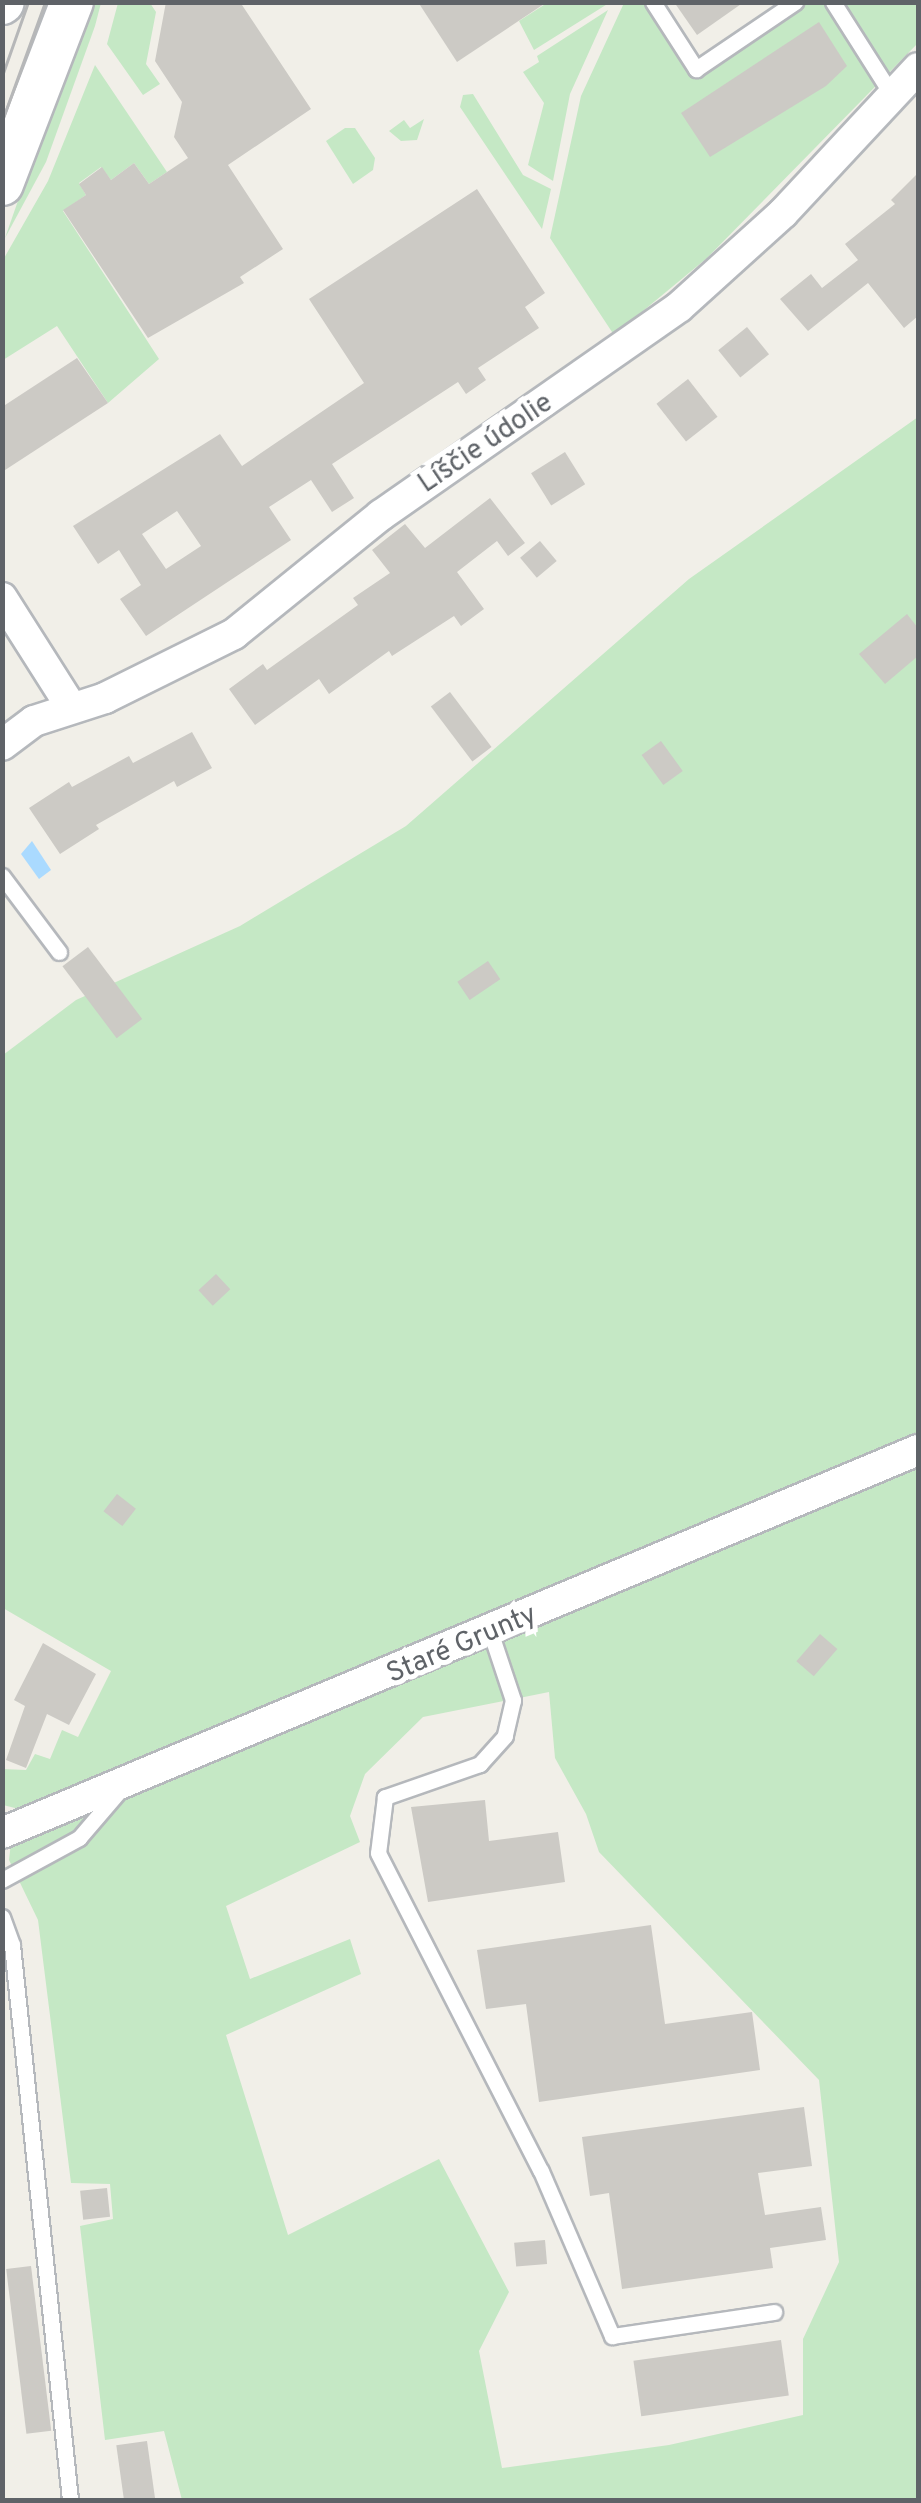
<!DOCTYPE html>
<meta charset="utf-8">
<style>
body{margin:0}
#map{position:relative;width:921px;height:2503px;overflow:hidden;background:#f1efe8;font-family:Overpass,sans-serif}
div>[style]{position:absolute}
.green>*{inset:0;background:#c5e8c5}
.water>*{inset:0;background:#aadaff}
.building>*{inset:0;background:#cccac5;transform-origin:0 0}
.roads{filter:drop-shadow(2px 0 #b5b8bc) drop-shadow(-2px 0 #b5b8bc) drop-shadow(0 2px #b5b8bc) drop-shadow(0 -2px #b5b8bc)}
.lane>*{height:15px;margin:-7.5px;padding:0 7.5px;transform-origin:7.5px;border-radius:7.5px;background:#fff}
.street>*{height:30px;margin:-15px;padding:0 15px;transform-origin:15px;border-radius:15px;background:#fff}
.secondary>*{height:42px;margin:-21px;padding:0 21px;transform-origin:21px;border-radius:21px;background:#fff}
.tram>*{height:2.5px;margin:-1.25px;padding:0 1.25px;transform-origin:1.25px;border-radius:1.25px;background:#b6b7b8}
span{translate:-50% -50%;white-space:nowrap;text-align:center;line-height:1.15;-webkit-text-stroke:10px #fff;paint-order:stroke}
.street-label{font-size:28px;color:#5f6368}
.frame{position:absolute;inset:0;border:5px solid #5f6368;pointer-events:none}
</style>
<div id="map">
<div class="green">
<i style="clip-path:polygon(87px 3px,101px 3px,95px 26px,46px 162px,5px 238px)"></i>
<i style="clip-path:polygon(118px 3px,150px 3px,156px 12px,146px 64px,160px 84px,143px 95px,107px 44px)"></i>
<i style="clip-path:polygon(547px 3px,547px 2px,609px 3px,534px 50px,519px 21px)"></i>
<i style="clip-path:polygon(624px 3px,646px 3px,698px 78px,804px 3px,918px 3px,918px 43px,707px 258px,614px 335px,550px 238px,581px 96px)"></i>
<i style="clip-path:polygon(608px 10px,570px 94px,553px 181px,528px 165px,544px 103px,523px 72px,539px 62px,537px 56px)"></i>
<i style="clip-path:polygon(95px 65px,167px 172px,149px 184px,134px 163px,111px 180px,101px 167px,79px 183px,86px 195px,63px 211px,159px 359px,108px 403px,57px 326px,3px 360px,3px 260px,48px 181px)"></i>
<i style="clip-path:polygon(473px 94px,523px 175px,551px 189px,542px 229px,460px 107px,463px 95px)"></i>
<i style="clip-path:polygon(424px 119px,417px 140px,401px 141px,389px 131px,404px 120px,410px 128px)"></i>
<i style="clip-path:polygon(345px 128px,355px 128px,375px 158px,373px 170px,353px 184px,326px 141px)"></i>
<i style="clip-path:polygon(evenodd,918px 417px,918px 2500px,182px 2500px,164px 2431px,105px 2440px,80px 2226px,113px 2219px,110px 2184px,71px 2183px,38px 1920px,9px 1860px,15px 1808px,3px 1805px,2px 1769px,26px 1770px,35px 1754px,50px 1759px,62px 1730px,78px 1737px,111px 1671px,3px 1608px,3px 1055px,76px 1000px,240px 926px,406px 826px,689px 579px,918px 417px,549px 1692px,555px 1758px,586px 1814px,599px 1852px,819px 2080px,839px 2262px,803px 2339px,803px 2415px,669px 2445px,502px 2468px,479px 2351px,509px 2292px,439px 2159px,288px 2235px,226px 2035px,361px 1974px,350px 1939px,250px 1979px,226px 1906px,360px 1842px,350px 1816px,365px 1774px,423px 1717px,549px 1692px)"></i>
</div>
<div class="water">
<i style="clip-path:polygon(32px 841px,51px 870px,39px 879px,21px 854px)"></i>
</div>
<div class="building">
<i style="clip-path:polygon(166px 2px,240px 2px,311px 109px,228px 165px,283px 249px,240px 277px,244px 283px,148px 338px,63px 210px,86px 195px,79px 184px,102px 167px,111px 180px,134px 163px,149px 184px,188px 158px,174px 137px,182px 102px,155px 61px)"></i>
<i style="clip-path:polygon(418px 2px,547px 2px,457px 62px)"></i>
<i style="clip-path:polygon(674px 2px,744px 2px,697px 35px)"></i>
<i style="clip-path:polygon(819px 22px,847px 66px,826px 86px,710px 157px,681px 113px)"></i>
<i style="clip-path:polygon(918px 173px,918px 316px,904px 328px,868px 283px,808px 331px,780px 299px,811px 274px,822px 288px,858px 260px,845px 244px,895px 204px,891px 200px)"></i>
<i style="clip-path:polygon(evenodd,477px 189px,545px 293px,525px 307px,539px 328px,478px 368px,486px 380px,466px 394px,458px 382px,332px 464px,354px 498px,332px 512px,311px 480px,269px 507px,291px 540px,146px 636px,120px 599px,141px 585px,119px 550px,98px 564px,73px 526px,220px 434px,242px 466px,364px 383px,309px 299px,477px 189px,177px 511px,201px 546px,166px 569px,142px 534px,177px 511px)"></i>
<i style="left:747px;top:327px;width:35px;height:37px;rotate:51deg"></i>
<i style="clip-path:polygon(77px 358px,108px 403px,2px 472px,2px 407px)"></i>
<i style="left:688px;top:379px;width:48px;height:40px;rotate:52deg"></i>
<i style="left:565px;top:452px;width:38px;height:40px;rotate:58deg"></i>
<i style="clip-path:polygon(490px 498px,525px 543px,508px 556px,497px 541px,457px 572px,484px 609px,461px 626px,454px 616px,392px 656px,389px 651px,329px 694px,319px 679px,255px 725px,229px 689px,263px 664px,267px 670px,358px 605px,353px 598px,390px 573px,372px 550px,405px 524px,425px 548px)"></i>
<i style="left:540px;top:541px;width:26px;height:26px;rotate:50deg"></i>
<i style="clip-path:polygon(907px 614px,918px 628px,918px 656px,885px 684px,859px 654px)"></i>
<i style="left:450px;top:692px;width:69px;height:24px;rotate:53deg"></i>
<i style="clip-path:polygon(192px 732px,212px 768px,177px 787px,174px 781px,96px 825px,99px 829px,60px 854px,29px 808px,69px 782px,72px 787px,129px 756px,133px 763px)"></i>
<i style="left:661px;top:741px;width:37px;height:24px;rotate:54deg"></i>
<i style="left:88px;top:947px;width:90px;height:32px;rotate:53deg"></i>
<i style="left:488px;top:961px;width:22px;height:37px;rotate:56deg"></i>
<i style="left:216px;top:1274px;width:21px;height:24px;rotate:47deg"></i>
<i style="left:117px;top:1494px;width:24px;height:22px;rotate:38deg"></i>
<i style="left:820px;top:1634px;width:23px;height:36px;rotate:41deg"></i>
<i style="clip-path:polygon(43px 1643px,96px 1674px,69px 1725px,47px 1714px,26px 1768px,6px 1760px,25px 1706px,14px 1700px)"></i>
<i style="clip-path:polygon(485px 1800px,489px 1841px,558px 1832px,565px 1882px,428px 1902px,411px 1807px)"></i>
<i style="clip-path:polygon(651px 1925px,665px 2024px,752px 2012px,760px 2070px,539px 2102px,526px 2004px,486px 2009px,477px 1950px)"></i>
<i style="clip-path:polygon(804px 2107px,812px 2166px,758px 2173px,765px 2215px,821px 2207px,826px 2240px,770px 2248px,773px 2268px,622px 2289px,609px 2193px,590px 2196px,582px 2137px)"></i>
<i style="left:107px;top:2188px;width:29px;height:27px;rotate:84deg"></i>
<i style="left:545px;top:2240px;width:24px;height:31px;rotate:85deg"></i>
<i style="left:31px;top:2266px;width:166px;height:25px;rotate:83deg"></i>
<i style="left:781px;top:2340px;width:56px;height:149px;rotate:82deg"></i>
<i style="left:147px;top:2441px;width:60px;height:31px;rotate:82deg"></i>
</div>
<div class="roads">
<div class="lane">
<i style="left:653px;top:2px;width:80px;rotate:57.3deg"></i>
<i style="left:696px;top:69px;width:120px;rotate:-34.1deg"></i>
<i style="left:833px;top:2px;width:110px;rotate:57.6deg"></i>
<i style="left:2px;top:876px;width:95px;rotate:53.1deg"></i>
<i style="left:491px;top:1634px;width:70px;rotate:71.6deg"></i>
<i style="left:513px;top:1700px;width:37px;rotate:103deg"></i>
<i style="left:505px;top:1736px;width:38px;rotate:132deg"></i>
<i style="left:480px;top:1764px;width:101px;rotate:160.8deg"></i>
<i style="left:385px;top:1797px;width:56px;rotate:97.1deg"></i>
<i style="left:378px;top:1853px;width:357px;rotate:62.9deg"></i>
<i style="left:541px;top:2171px;width:180px;rotate:66.7deg"></i>
<i style="left:612px;top:2336px;width:164px;rotate:-8.4deg"></i>
<i style="left:2px;top:1880px;width:88px;rotate:-28.6deg"></i>
<i style="left:79px;top:1838px;width:63px;rotate:-49.5deg"></i>
<i style="left:2px;top:1917px;width:30px;rotate:70deg"></i>
<i style="left:12px;top:1945px;width:558px;rotate:84.03deg"></i>
</div>
<div class="street">
<i style="left:2px;top:598px;width:127px;rotate:57.6deg"></i>
<i style="left:2px;top:745px;width:40px;rotate:-37deg"></i>
<i style="left:34px;top:721px;width:75px;rotate:-17.9deg"></i>
<i style="left:105px;top:698px;width:144px;rotate:-26.4deg"></i>
<i style="left:234px;top:634px;width:189px;rotate:-39deg"></i>
<i style="left:381px;top:515px;width:363px;rotate:-34.9deg"></i>
<i style="left:679px;top:307px;width:140px;rotate:-42.1deg"></i>
<i style="left:783px;top:213px;width:198px;rotate:-47deg"></i>
<i style="left:2px;top:1833px;width:993px;rotate:-22.69deg"></i>
</div>
<div class="secondary">
<i style="left:2px;top:3px;width:1px;rotate:-45deg"></i>
<i style="left:2px;top:184px;width:195px;rotate:-69deg"></i>
</div>
</div>
<div class="tram">
<i style="left:2px;top:76px;width:78px;rotate:-70.6deg"></i>
<i style="left:2px;top:121px;width:127px;rotate:-70.1deg"></i>
</div>
<div class="street-label">
<span style="left:486px;top:444px;rotate:-34deg">Líščie údolie</span>
<span style="left:462px;top:1645px;rotate:-23deg">Staré Grunty</span>
</div>
<div class="frame"></div>
</div>
